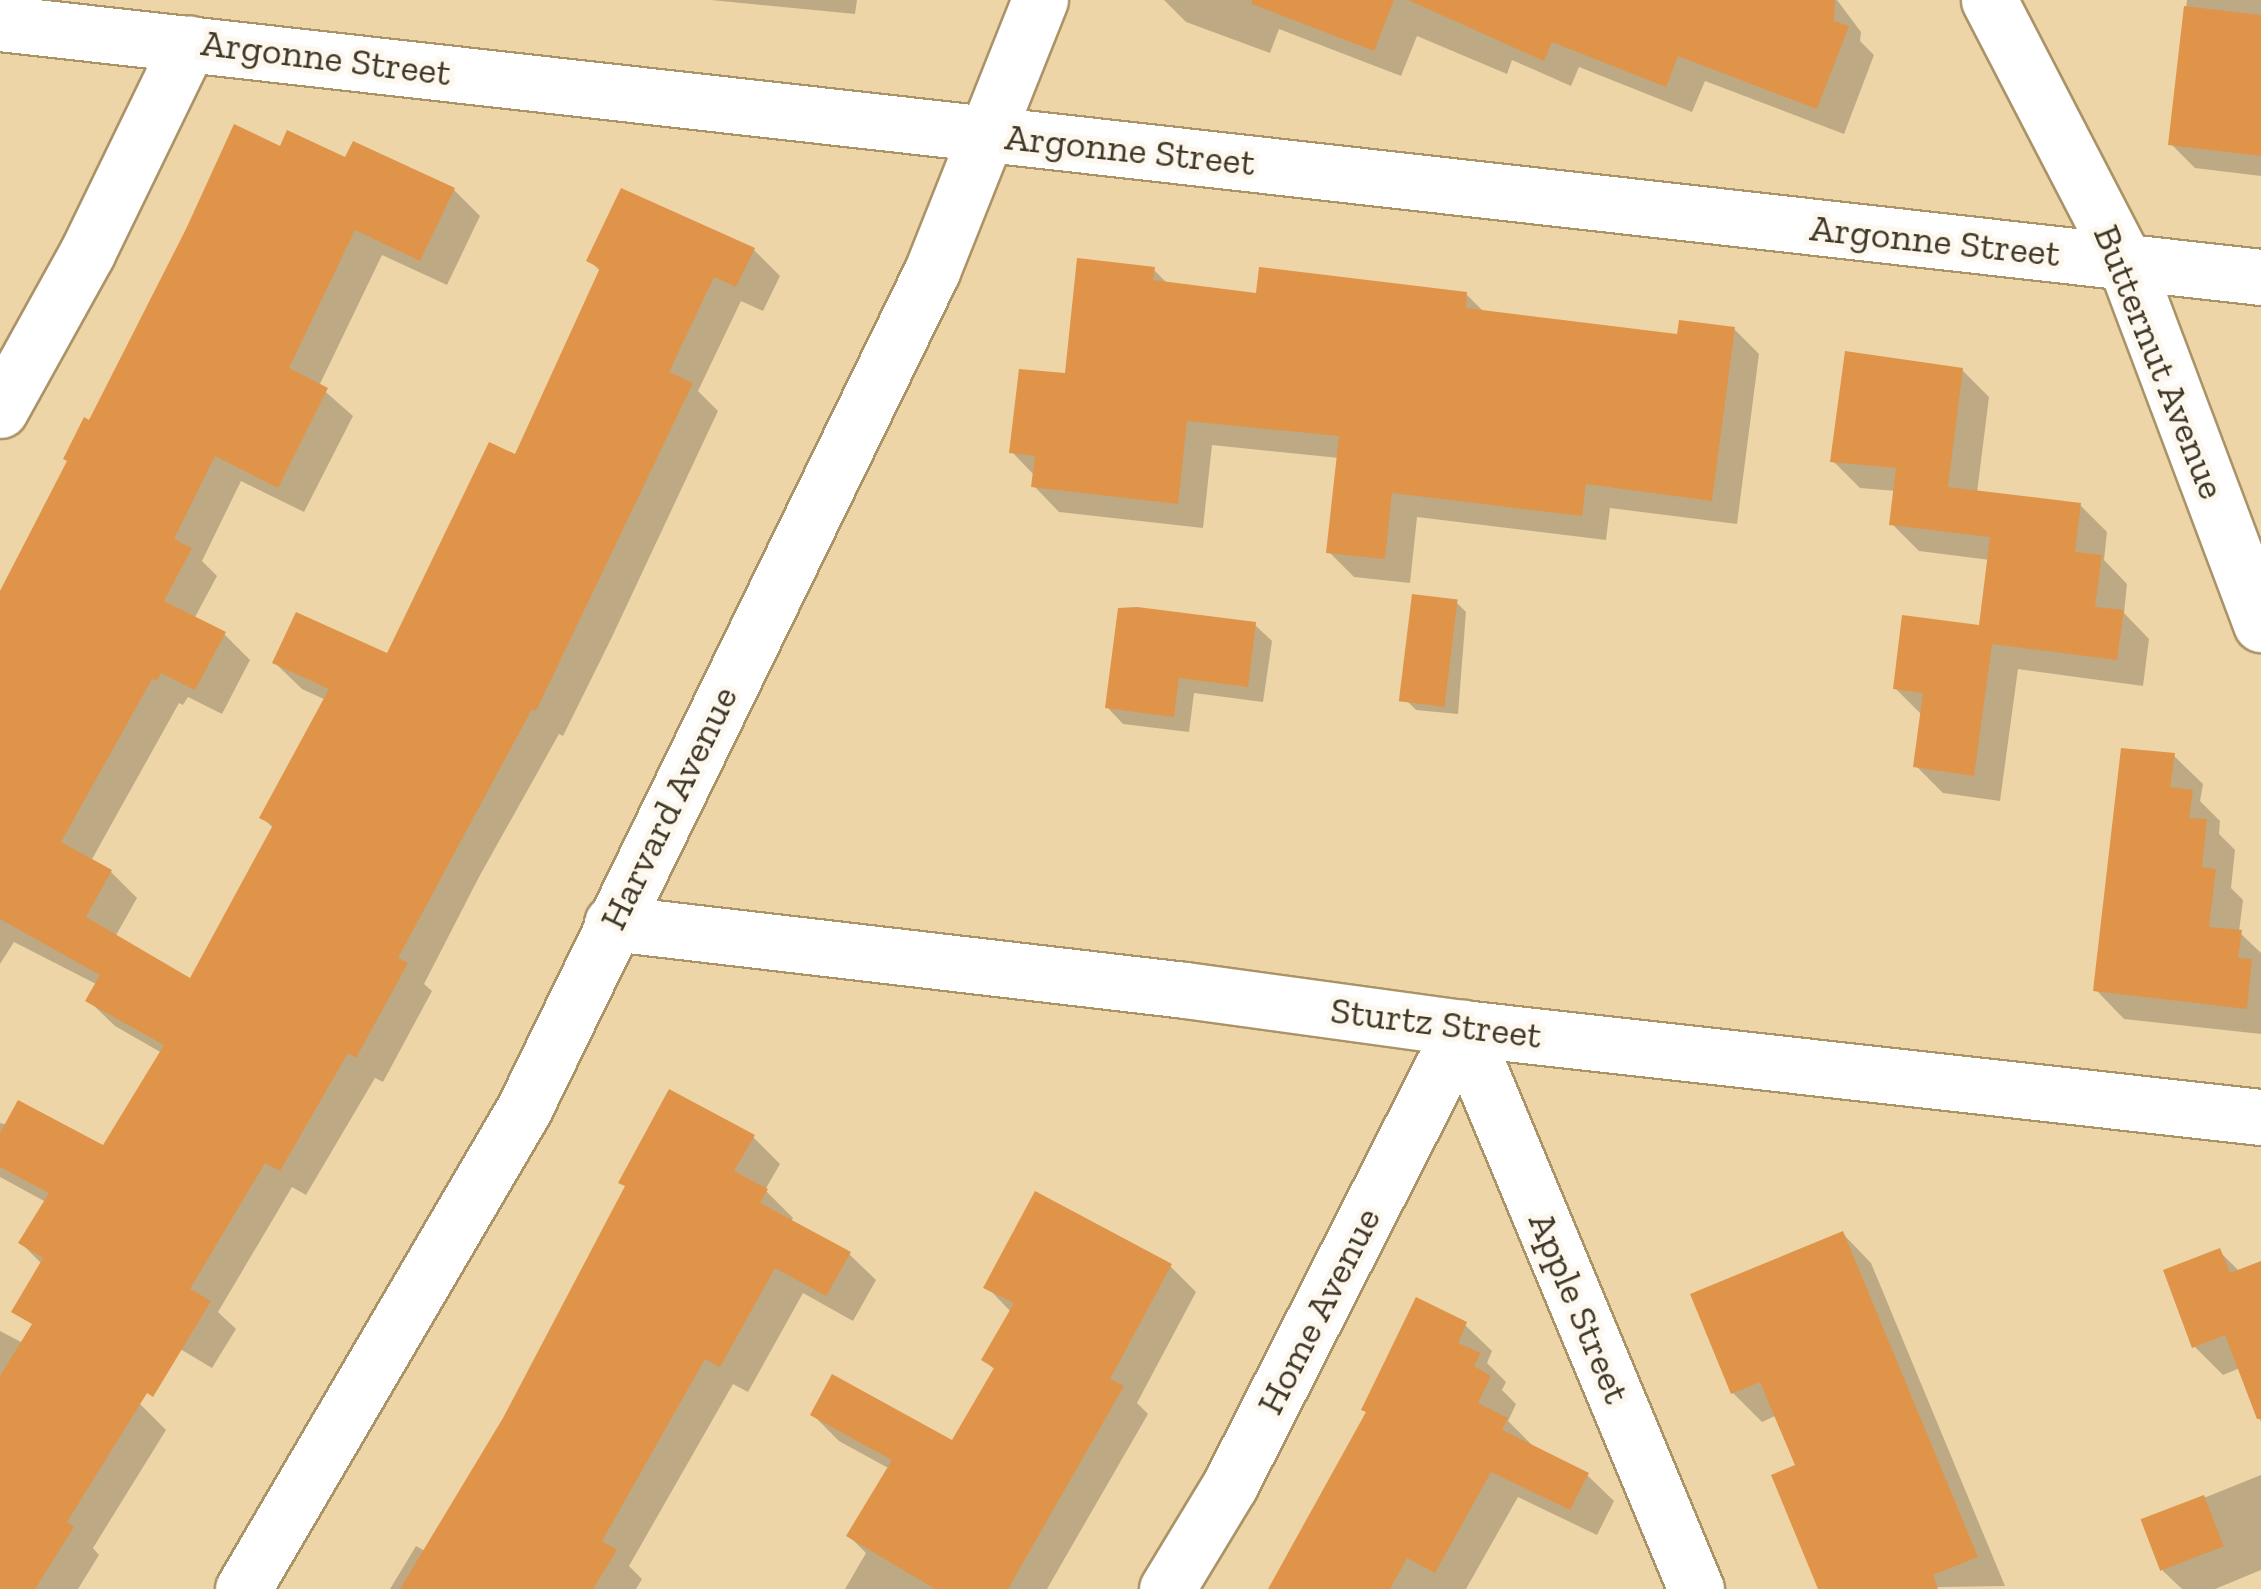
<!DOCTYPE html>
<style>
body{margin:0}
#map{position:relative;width:2261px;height:1589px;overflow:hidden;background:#edd5a7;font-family:"Zilla Slab",serif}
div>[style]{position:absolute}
.shadow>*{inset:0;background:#0003}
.building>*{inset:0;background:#df9449;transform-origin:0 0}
.roads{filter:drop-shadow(2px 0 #ab9368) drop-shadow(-2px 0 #ab9368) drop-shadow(0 2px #ab9368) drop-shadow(0 -2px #ab9368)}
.minor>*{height:55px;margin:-27.5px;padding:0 27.5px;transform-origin:27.5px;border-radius:27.5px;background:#fff}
span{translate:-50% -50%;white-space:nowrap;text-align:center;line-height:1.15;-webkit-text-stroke:10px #fdf8ef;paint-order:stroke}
.street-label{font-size:38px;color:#413725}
</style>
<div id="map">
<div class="shadow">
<i style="clip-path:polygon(711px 0,857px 0,855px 14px)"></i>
<i style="clip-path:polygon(1164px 0,1837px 0,1861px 32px,1860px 41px,1874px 55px,1844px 134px,1705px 81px,1692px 112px,1579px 67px,1571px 86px,1512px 60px,1507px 74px,1417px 36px,1401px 76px,1279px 29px,1270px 53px,1186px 22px)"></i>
<i style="clip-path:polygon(2187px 0,2261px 0,2261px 176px,2195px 168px,2171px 144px)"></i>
<i style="clip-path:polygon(281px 149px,346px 161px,454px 190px,480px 216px,447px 285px,382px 255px,319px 386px,353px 416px,304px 512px,241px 481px,202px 561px,217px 576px,194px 619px,224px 634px,250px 660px,222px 714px,188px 697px,183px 705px,179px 703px,91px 861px,111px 872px,137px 898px,115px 937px,191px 982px,274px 829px,262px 817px,326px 700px,302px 689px,275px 663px,388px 656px,516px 457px,601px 272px,589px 260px,754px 250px,780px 276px,763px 311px,741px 301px,698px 391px,718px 411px,611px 639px,563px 736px,559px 734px,479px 877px,424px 984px,432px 991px,383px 1082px,375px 1078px,306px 1195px,292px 1187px,218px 1312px,236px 1329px,212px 1368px,47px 1269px,21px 1243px,46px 1202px,0 1177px,0 1123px,104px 1148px,162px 1053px,115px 1026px,88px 1000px,98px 985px,14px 942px,0 964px,0 596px,91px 423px)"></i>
<i style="clip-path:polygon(1154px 270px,1169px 285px,1258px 295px,1466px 294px,1485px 313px,1679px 336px,1734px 329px,1759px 354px,1737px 524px,1610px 508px,1606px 540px,1417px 517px,1410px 583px,1354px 577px,1329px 552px,1339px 458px,1212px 445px,1203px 528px,1059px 512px,1034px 486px,1035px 476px,1012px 452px)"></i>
<i style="clip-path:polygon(1962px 370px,1989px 397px,1977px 493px,2080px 505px,2107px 532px,2104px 560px,2127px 584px,2124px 613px,2149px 639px,2143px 686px,2018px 669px,2000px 801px,1943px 793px,1916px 766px,1923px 716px,1895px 688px,1981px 628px,1990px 560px,1919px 551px,1892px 524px,1896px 491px,1860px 488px,1833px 461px)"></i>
<i style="clip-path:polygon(1456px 602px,1466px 612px,1458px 714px,1416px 710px,1407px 701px)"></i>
<i style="clip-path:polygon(1255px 625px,1272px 641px,1263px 702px,1194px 693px,1189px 732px,1123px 724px,1107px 707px)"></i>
<i style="clip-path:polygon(2174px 756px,2203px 784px,2200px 801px,2220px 821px,2219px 834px,2235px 850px,2231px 888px,2243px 900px,2239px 932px,2261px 953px,2261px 1034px,2124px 1019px,2096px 990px)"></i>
<i style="clip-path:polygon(753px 1137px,780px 1164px,765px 1190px,793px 1218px,791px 1222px,849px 1254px,876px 1280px,853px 1321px,803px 1293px,748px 1392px,733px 1384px,629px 1566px,642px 1579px,636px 1589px,390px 1589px,416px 1546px,425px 1551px,505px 1419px)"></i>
<i style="clip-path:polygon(1843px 1234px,1871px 1263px,2005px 1586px,1821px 1589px,1799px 1466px,1777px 1415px,1762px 1422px,1733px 1393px)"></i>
<i style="clip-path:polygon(2219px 1251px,2240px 1272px,2261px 1264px,2261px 1422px,2240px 1368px,2223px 1375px,2194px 1346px)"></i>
<i style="clip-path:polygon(1170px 1266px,1196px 1292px,1137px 1403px,1148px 1414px,1047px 1589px,845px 1589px,866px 1553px,849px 1536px,890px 1469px,839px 1441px,813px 1415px,953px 1444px,995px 1370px,984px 1359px,1011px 1312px,987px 1287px)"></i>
<i style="clip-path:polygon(1465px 1325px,1492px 1351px,1487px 1363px,1506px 1382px,1502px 1390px,1516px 1404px,1508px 1421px,1533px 1446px,1587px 1475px,1614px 1501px,1597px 1535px,1518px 1497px,1466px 1589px,1271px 1589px)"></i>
<i style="clip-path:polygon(0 1331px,140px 1404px,166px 1430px,93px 1548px,99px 1555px,78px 1589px,0 1589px)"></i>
<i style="clip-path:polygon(2261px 1475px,2261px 1570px,2215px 1589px,2182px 1589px,2163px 1571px,2144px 1522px)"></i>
</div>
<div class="building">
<i style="clip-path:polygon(1252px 0,1394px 0,1374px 51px,1252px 4px)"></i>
<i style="clip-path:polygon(1408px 0,1835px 0,1834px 21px,1849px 26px,1817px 109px,1678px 56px,1666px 87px,1552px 42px,1544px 61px)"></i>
<i style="clip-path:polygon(2184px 6px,2261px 15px,2261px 156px,2168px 145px)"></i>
<i style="clip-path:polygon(234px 124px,280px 146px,287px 130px,345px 157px,353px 141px,455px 188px,420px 261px,355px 230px,289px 368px,328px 388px,278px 488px,215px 456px,174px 539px,192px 548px,164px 601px,226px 632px,195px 690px,161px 673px,157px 681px,152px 679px,61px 842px,112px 870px,86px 917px,190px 978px,273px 825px,259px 818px,329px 689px,272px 663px,296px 612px,387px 653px,489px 442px,515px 454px,600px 268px,586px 261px,621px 188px,755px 248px,736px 287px,714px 277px,669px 372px,693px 383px,536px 711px,532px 709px,398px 958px,408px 963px,356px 1058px,348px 1053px,280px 1171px,265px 1163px,190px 1289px,211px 1301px,153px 1397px,147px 1393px,67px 1522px,74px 1527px,35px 1589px,0 1589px,0 1376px,32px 1324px,11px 1312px,43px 1258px,18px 1243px,49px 1193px,0 1167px,0 1133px,18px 1100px,103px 1145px,164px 1045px,85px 1001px,100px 975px,0 919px,0 591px,67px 461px,63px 459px,84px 417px,89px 420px,186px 229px)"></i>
<i style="clip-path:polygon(1077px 258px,1155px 267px,1153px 280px,1256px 293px,1259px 267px,1467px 292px,1466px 308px,1677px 334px,1679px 320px,1735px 327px,1712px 501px,1586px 484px,1582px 516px,1392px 493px,1385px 559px,1326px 553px,1339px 436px,1187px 421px,1178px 504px,1031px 487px,1035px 456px,1009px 453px,1019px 369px,1065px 373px)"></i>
<i style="clip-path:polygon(1845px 351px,1963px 368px,1948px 487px,2081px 503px,2075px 552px,2102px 555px,2095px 607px,2124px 610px,2117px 660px,1992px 644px,1974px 776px,1913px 767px,1923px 693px,1893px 689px,1902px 615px,1979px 625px,1990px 537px,1889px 525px,1896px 468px,1830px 462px)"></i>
<i style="left:1412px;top:594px;width:46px;height:108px;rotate:7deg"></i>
<i style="clip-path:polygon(1137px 607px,1256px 622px,1248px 687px,1179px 678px,1174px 717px,1105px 708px,1118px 608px)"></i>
<i style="clip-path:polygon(2121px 748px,2175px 753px,2170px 787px,2193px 790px,2189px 818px,2207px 819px,2202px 867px,2216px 869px,2209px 927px,2242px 930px,2238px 958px,2252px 959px,2247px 1009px,2093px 991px)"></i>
<i style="clip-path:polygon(669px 1089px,755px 1135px,734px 1171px,768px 1189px,760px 1203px,851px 1252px,826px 1296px,775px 1268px,720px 1367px,705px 1359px,602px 1541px,617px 1550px,593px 1589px,400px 1589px,503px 1418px,625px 1186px,618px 1183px)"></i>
<i style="clip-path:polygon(1035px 1191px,1172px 1264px,1110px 1379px,1124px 1386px,1008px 1589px,935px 1589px,846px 1536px,892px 1460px,810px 1415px,832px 1374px,952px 1440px,994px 1368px,981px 1360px,1014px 1303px,983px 1288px)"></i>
<i style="clip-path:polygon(1843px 1231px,1978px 1557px,1933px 1575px,1938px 1589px,1818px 1589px,1771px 1475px,1795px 1465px,1760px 1382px,1731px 1394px,1690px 1294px)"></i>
<i style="clip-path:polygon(2220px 1248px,2230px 1273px,2261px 1261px,2261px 1419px,2257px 1419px,2225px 1335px,2192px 1348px,2163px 1270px)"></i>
<i style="clip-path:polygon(1416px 1297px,1467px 1322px,1458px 1343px,1481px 1353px,1474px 1366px,1491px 1376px,1478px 1403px,1508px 1418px,1502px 1430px,1589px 1473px,1570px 1510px,1491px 1472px,1435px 1573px,1407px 1558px,1390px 1589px,1268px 1589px,1366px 1412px,1361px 1410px)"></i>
<i style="left:2204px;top:1495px;width:55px;height:68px;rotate:69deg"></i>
</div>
<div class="roads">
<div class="minor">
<i style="left:1989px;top:0;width:295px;rotate:62.6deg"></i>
<i style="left:2125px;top:262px;width:387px;rotate:69.4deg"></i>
<i style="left:0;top:23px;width:2275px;rotate:6.41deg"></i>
<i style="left:0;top:410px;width:179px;rotate:-61deg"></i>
<i style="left:87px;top:253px;width:233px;rotate:-64.1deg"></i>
<i style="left:612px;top:923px;width:577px;rotate:6.67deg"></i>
<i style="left:1185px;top:990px;width:280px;rotate:7.8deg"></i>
<i style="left:1462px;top:1028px;width:804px;rotate:6.36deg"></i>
<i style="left:1462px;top:1028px;width:608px;rotate:67.36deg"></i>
<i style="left:243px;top:1589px;width:556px;rotate:-59.65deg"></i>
<i style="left:524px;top:1109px;width:932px;rotate:-64.04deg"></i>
<i style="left:932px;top:271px;width:292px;rotate:-68.3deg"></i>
<i style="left:1167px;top:1589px;width:122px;rotate:-58.8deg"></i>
<i style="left:1230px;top:1485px;width:513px;rotate:-63.08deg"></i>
</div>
</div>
<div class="street-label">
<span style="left:326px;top:58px;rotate:7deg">Argonne Street</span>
<span style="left:1130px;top:150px;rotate:6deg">Argonne Street</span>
<span style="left:1935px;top:241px;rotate:6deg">Argonne Street</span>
<span style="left:2159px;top:362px;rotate:68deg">Butternut Avenue</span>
<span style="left:669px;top:808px;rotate:-64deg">Harvard Avenue</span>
<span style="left:1436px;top:1023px;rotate:7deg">Sturtz Street</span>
<span style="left:1579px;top:1308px;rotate:67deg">Apple Street</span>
<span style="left:1319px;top:1311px;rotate:-63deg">Home Avenue</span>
</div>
</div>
